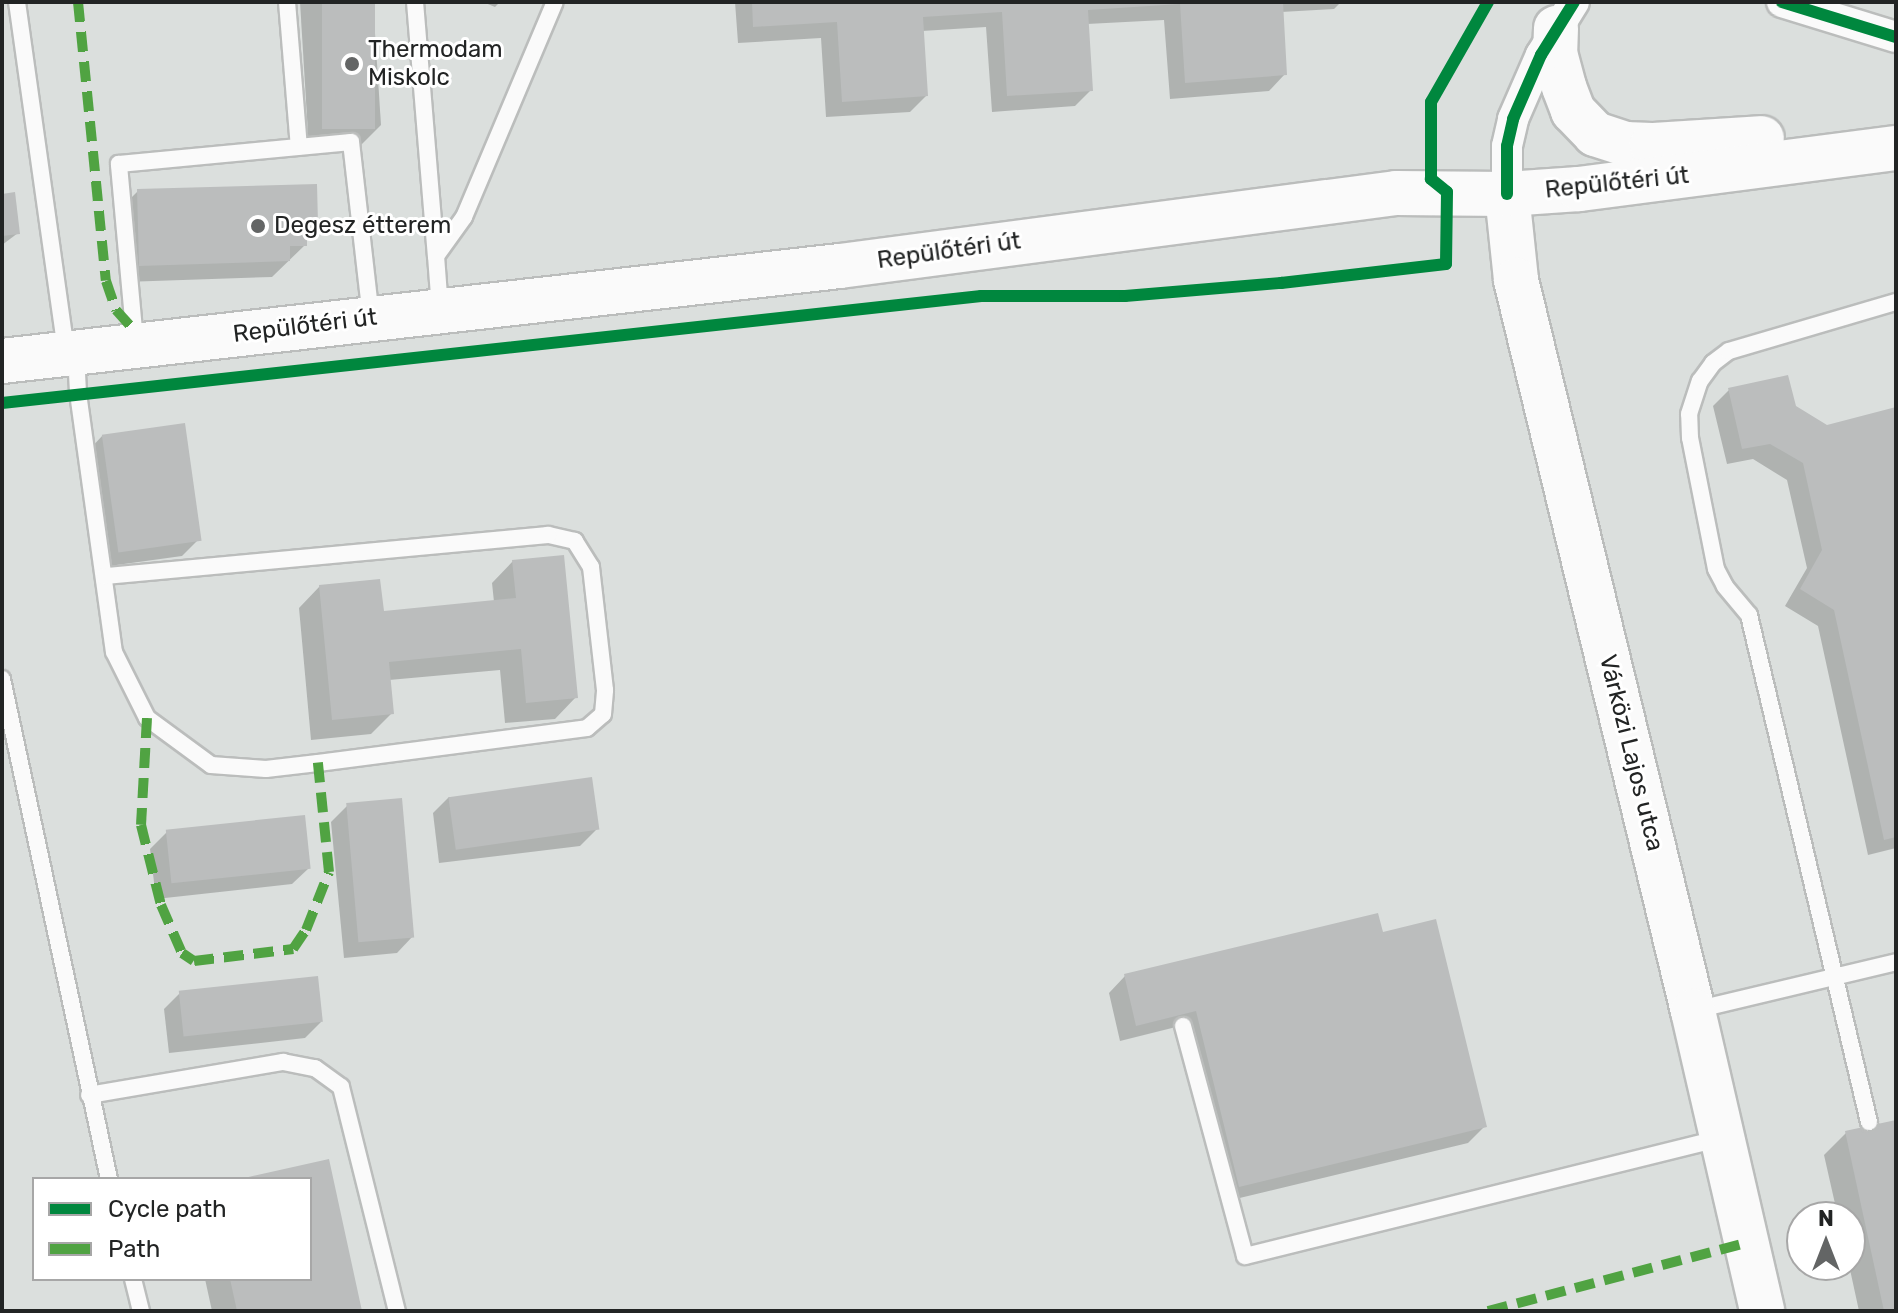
<!DOCTYPE html>
<meta charset="utf-8">
<style>
body{margin:0}
#map{position:relative;width:1898px;height:1313px;overflow:hidden;background:#dbdfdd;font-family:Rubik,sans-serif}
div>[style]{position:absolute}
.shadow>*{inset:0;background:#0003}
.building>*{inset:0;background:#bbbdbd;transform-origin:0 0}
.roads{filter:drop-shadow(2px 0 #bbbdbc) drop-shadow(-2px 0 #bbbdbc) drop-shadow(0 2px #bbbdbc) drop-shadow(0 -2px #bbbdbc)}
.lane>*{height:16px;margin:-8px;padding:0 8px;transform-origin:8px;border-radius:8px;background:#fafafa}
.street>*{height:30px;margin:-15px;padding:0 15px;transform-origin:15px;border-radius:15px;background:#fafafa}
.secondary>*{height:44px;margin:-22px;padding:0 22px;transform-origin:22px;border-radius:22px;background:#fafafa}
.primary>*{height:44px;margin:-22px;padding:0 22px;transform-origin:22px;border-radius:22px;background:#fafafa}
.quiet>*{height:10px;margin-top:-5px;transform-origin:0;background:repeating-linear-gradient(90deg,#50a342 0 20px,transparent 0 30px)}
.cycleway>*{height:12px;margin:-6px;padding:0 6px;transform-origin:6px;border-radius:6px;background:#00873e}
.dots>*{width:22px;height:22px;translate:-50% -50%;box-sizing:border-box;border:4px solid #fff;border-radius:50%}
span{translate:-50% -50%;white-space:nowrap;text-align:center;line-height:1.15;-webkit-text-stroke:6px #fff;paint-order:stroke}
.poi-label{font-size:24px;color:#222424}
.left{translate:0 -50%;text-align:left}
.street-label{font-size:24px;color:#222424}
.frame{position:absolute;inset:0;border:4px solid #222424;pointer-events:none}
.legend{position:absolute;left:32px;top:1177px;width:280px;height:104px;box-sizing:border-box;background:#fff;border:2px solid #a7a7a7;margin:0;padding:10px 14px;list-style:none;font-size:24px;color:#222424}
.legend li{display:flex;align-items:center;gap:16px;height:40px}
.legend b{width:40px;border:2px solid #a7a7a7}
.north{position:absolute;left:1786px;top:1201px;width:80px;height:80px;box-sizing:border-box;background:#fff;border:2px solid #a7a7a7;border-radius:50%;rotate:0deg;font-size:22px;font-weight:700;line-height:32px;text-align:center;color:#222424}
.north::after{content:'';display:block;margin:auto;width:28px;height:36px;background:#636565;clip-path:polygon(50% 0,100% 100%,50% 72%,0 100%)}
</style>
<div id="map">
<div class="shadow">
<i style="clip-path:polygon(300px 2px,373px 2px,381px 125px,359px 147px,309px 150px)"></i>
<i style="clip-path:polygon(483px 2px,500px 2px,495px 7px)"></i>
<i style="clip-path:polygon(735px 2px,1341px 2px,1334px 9px,1281px 12px,1285px 74px,1269px 91px,1170px 99px,1164px 20px,1087px 24px,1091px 90px,1075px 106px,992px 112px,986px 27px,922px 31px,926px 96px,910px 112px,826px 117px,821px 38px,738px 43px)"></i>
<i style="clip-path:polygon(138px 191px,316px 224px,305px 234px,305px 245px,272px 277px,124px 282px,122px 207px)"></i>
<i style="clip-path:polygon(2px 196px,18px 233px,2px 245px)"></i>
<i style="clip-path:polygon(1729px 390px,1794px 408px,1827px 427px,1896px 409px,1896px 848px,1868px 855px,1818px 626px,1785px 606px,1807px 568px,1787px 480px,1753px 459px,1727px 464px,1713px 406px)"></i>
<i style="clip-path:polygon(103px 435px,198px 540px,182px 556px,102px 567px,87px 452px)"></i>
<i style="clip-path:polygon(513px 561px,576px 697px,555px 719px,505px 723px,500px 670px,389px 680px,392px 713px,371px 734px,311px 740px,299px 608px,320px 586px,382px 613px,494px 602px,492px 583px)"></i>
<i style="clip-path:polygon(449px 797px,597px 829px,580px 846px,439px 863px,433px 813px)"></i>
<i style="clip-path:polygon(347px 806px,413px 936px,397px 953px,344px 958px,331px 822px)"></i>
<i style="clip-path:polygon(167px 832px,309px 868px,292px 884px,156px 899px,150px 849px)"></i>
<i style="clip-path:polygon(1381px 934px,1485px 1126px,1468px 1143px,1223px 1202px,1180px 1026px,1120px 1041px,1109px 993px,1125px 976px)"></i>
<i style="clip-path:polygon(180px 993px,321px 1022px,305px 1038px,169px 1053px,164px 1009px)"></i>
<i style="clip-path:polygon(1896px 1122px,1896px 1311px,1859px 1311px,1849px 1265px,1850px 1217px,1838px 1217px,1824px 1155px,1846px 1133px)"></i>
<i style="clip-path:polygon(328px 1162px,360px 1311px,212px 1311px,205px 1279px,310px 1279px,310px 1179px,248px 1179px)"></i>
</div>
<div class="building">
<i style="left:322px;top:2px;width:53px;height:127px"></i>
<i style="clip-path:polygon(752px 2px,1283px 2px,1287px 75px,1185px 83px,1180px 4px,1088px 10px,1093px 91px,1007px 96px,1002px 12px,923px 17px,928px 96px,842px 102px,837px 22px,753px 27px)"></i>
<i style="clip-path:polygon(317px 184px,318px 224px,307px 225px,307px 246px,290px 246px,290px 261px,139px 266px,137px 189px)"></i>
<i style="clip-path:polygon(15px 192px,20px 234px,2px 236px,2px 194px)"></i>
<i style="clip-path:polygon(1788px 375px,1796px 406px,1827px 425px,1896px 407px,1896px 837px,1884px 840px,1834px 610px,1800px 589px,1822px 550px,1803px 463px,1770px 444px,1742px 449px,1728px 388px)"></i>
<i style="left:185px;top:423px;width:119px;height:84px;rotate:82deg"></i>
<i style="clip-path:polygon(564px 555px,578px 698px,526px 703px,521px 649px,389px 662px,394px 714px,332px 720px,319px 585px,380px 579px,384px 611px,516px 598px,512px 560px)"></i>
<i style="left:592px;top:777px;width:53px;height:145px;rotate:82deg"></i>
<i style="left:402px;top:798px;width:140px;height:56px;rotate:85deg"></i>
<i style="left:305px;top:815px;width:54px;height:140px;rotate:84deg"></i>
<i style="clip-path:polygon(1378px 913px,1383px 932px,1436px 919px,1487px 1127px,1239px 1187px,1196px 1011px,1136px 1026px,1124px 974px)"></i>
<i style="left:318px;top:976px;width:46px;height:140px;rotate:84deg"></i>
<i style="clip-path:polygon(1896px 1120px,1896px 1311px,1884px 1311px,1845px 1131px)"></i>
<i style="clip-path:polygon(329px 1159px,362px 1311px,237px 1311px,230px 1279px,310px 1279px,310px 1179px,244px 1178px)"></i>
</div>
<div class="roads">
<div class="lane">
<i style="left:17px;top:2px;width:353px;rotate:82deg"></i>
<i style="left:287px;top:2px;width:145px;rotate:85.3deg"></i>
<i style="left:415px;top:2px;width:255px;rotate:85.3deg"></i>
<i style="left:440px;top:309px;width:53px;rotate:-94.3deg"></i>
<i style="left:436px;top:256px;width:48px;rotate:-54.3deg"></i>
<i style="left:464px;top:217px;width:233px;rotate:-67.1deg"></i>
<i style="left:132px;top:345px;width:15px;rotate:-82deg"></i>
<i style="left:134px;top:330px;width:167px;rotate:-95.2deg"></i>
<i style="left:119px;top:164px;width:233px;rotate:-5.4deg"></i>
<i style="left:351px;top:142px;width:177px;rotate:83.5deg"></i>
<i style="left:76px;top:354px;width:39px;rotate:87deg"></i>
<i style="left:78px;top:393px;width:261px;rotate:82.1deg"></i>
<i style="left:114px;top:652px;width:74px;rotate:63.4deg"></i>
<i style="left:147px;top:718px;width:79px;rotate:36.3deg"></i>
<i style="left:211px;top:765px;width:55px;rotate:4.2deg"></i>
<i style="left:266px;top:769px;width:52px;rotate:-6.6deg"></i>
<i style="left:318px;top:763px;width:271px;rotate:-7.4deg"></i>
<i style="left:587px;top:728px;width:21px;rotate:-41deg"></i>
<i style="left:603px;top:714px;width:24px;rotate:-85deg"></i>
<i style="left:605px;top:690px;width:124px;rotate:-96.5deg"></i>
<i style="left:591px;top:567px;width:31px;rotate:-122deg"></i>
<i style="left:575px;top:541px;width:28px;rotate:-167deg"></i>
<i style="left:548px;top:535px;width:445px;rotate:174.7deg"></i>
<i style="left:2px;top:679px;width:511px;rotate:77.92deg"></i>
<i style="left:1695px;top:1010px;width:207px;rotate:-13.4deg"></i>
<i style="left:1183px;top:1026px;width:238px;rotate:74.9deg"></i>
<i style="left:1245px;top:1256px;width:491px;rotate:-13.9deg"></i>
<i style="left:89px;top:1095px;width:197px;rotate:-9.7deg"></i>
<i style="left:283px;top:1062px;width:33px;rotate:11deg"></i>
<i style="left:315px;top:1068px;width:32px;rotate:36deg"></i>
<i style="left:341px;top:1087px;width:231px;rotate:76deg"></i>
<i style="left:1869px;top:1122px;width:521px;rotate:-103.32deg"></i>
<i style="left:1749px;top:615px;width:38px;rotate:-130deg"></i>
<i style="left:1725px;top:586px;width:19px;rotate:-118deg"></i>
<i style="left:1716px;top:569px;width:134px;rotate:-101.2deg"></i>
<i style="left:1690px;top:438px;width:24px;rotate:-92deg"></i>
<i style="left:1689px;top:414px;width:35px;rotate:-72deg"></i>
<i style="left:1700px;top:381px;width:22px;rotate:-54deg"></i>
<i style="left:1713px;top:363px;width:20px;rotate:-37deg"></i>
<i style="left:1729px;top:351px;width:174px;rotate:-16.4deg"></i>
<i style="left:133px;top:1279px;width:33px;rotate:76deg"></i>
</div>
<div class="street">
<i style="left:1782px;top:2px;width:119px;rotate:17.1deg"></i>
<i style="left:1507px;top:194px;width:48px;rotate:-90deg"></i>
<i style="left:1507px;top:146px;width:28px;rotate:-77deg"></i>
<i style="left:1513px;top:119px;width:70px;rotate:-66.4deg"></i>
<i style="left:1541px;top:55px;width:62px;rotate:-58.1deg"></i>
</div>
<div class="secondary">
<i style="left:1507px;top:194px;width:86px;rotate:84deg"></i>
<i style="left:1516px;top:280px;width:752px;rotate:76.39deg"></i>
<i style="left:1693px;top:1011px;width:308px;rotate:77deg"></i>
</div>
<div class="primary">
<i style="left:1556px;top:28px;width:25px;rotate:92deg"></i>
<i style="left:1555px;top:53px;width:35px;rotate:75deg"></i>
<i style="left:1564px;top:87px;width:26px;rotate:69deg"></i>
<i style="left:1573px;top:111px;width:32px;rotate:46deg"></i>
<i style="left:1595px;top:134px;width:32px;rotate:18deg"></i>
<i style="left:1625px;top:144px;width:27px;rotate:2deg"></i>
<i style="left:1652px;top:145px;width:110px;rotate:-3.6deg"></i>
<i style="left:2px;top:361px;width:843px;rotate:-6.47deg"></i>
<i style="left:840px;top:266px;width:561px;rotate:-7.48deg"></i>
<i style="left:1396px;top:193px;width:111px;rotate:0.5deg"></i>
<i style="left:1507px;top:194px;width:72px;rotate:-4deg"></i>
<i style="left:1579px;top:189px;width:320px;rotate:-7.4deg"></i>
</div>
</div>
<div class="quiet">
<i style="left:78px;top:2px;width:280px;rotate:84.3deg"></i>
<i style="left:106px;top:281px;width:31px;rotate:71deg"></i>
<i style="left:116px;top:310px;width:27px;rotate:48deg"></i>
<i style="left:147px;top:718px;width:107px;rotate:93.2deg"></i>
<i style="left:141px;top:825px;width:82px;rotate:76deg"></i>
<i style="left:161px;top:905px;width:52px;rotate:66.4deg"></i>
<i style="left:182px;top:953px;width:14px;rotate:34deg"></i>
<i style="left:194px;top:961px;width:100px;rotate:-6.9deg"></i>
<i style="left:293px;top:949px;width:23px;rotate:-56deg"></i>
<i style="left:306px;top:930px;width:62px;rotate:-68.4deg"></i>
<i style="left:329px;top:872px;width:110px;rotate:-95.8deg"></i>
<i style="left:1488px;top:1311px;width:267px;rotate:-14.8deg"></i>
</div>
<div class="cycleway">
<i style="left:1782px;top:2px;width:119px;rotate:17.1deg"></i>
<i style="left:1507px;top:194px;width:48px;rotate:-90deg"></i>
<i style="left:1507px;top:146px;width:28px;rotate:-77deg"></i>
<i style="left:1513px;top:119px;width:70px;rotate:-66.4deg"></i>
<i style="left:1541px;top:55px;width:62px;rotate:-58.1deg"></i>
<i style="left:2px;top:403px;width:985px;rotate:-6.24deg"></i>
<i style="left:981px;top:296px;width:144px"></i>
<i style="left:1125px;top:296px;width:157px;rotate:-4.8deg"></i>
<i style="left:1281px;top:283px;width:166px;rotate:-6.6deg"></i>
<i style="left:1446px;top:264px;width:72px;rotate:-89.2deg"></i>
<i style="left:1447px;top:192px;width:21px;rotate:-141deg"></i>
<i style="left:1431px;top:179px;width:77px;rotate:-90deg"></i>
<i style="left:1431px;top:102px;width:115px;rotate:-60.3deg"></i>
</div>
<div class="dots">
<i style="left:352px;top:64px;background:#636565"></i>
<i style="left:258px;top:226px;background:#636565"></i>
</div>
<div class="poi-label">
<span class="left" style="left:368px;top:64px">Thermodam<br>Miskolc</span>
<span class="left" style="left:274px;top:226px">Degesz étterem</span>
</div>
<div class="street-label">
<span style="left:1617px;top:183px;rotate:-6deg">Repülőtéri út</span>
<span style="left:949px;top:251px;rotate:-8deg">Repülőtéri út</span>
<span style="left:305px;top:326px;rotate:-7deg">Repülőtéri út</span>
<span style="left:1631px;top:753px;rotate:76deg">Várközi Lajos utca</span>
</div>
<div class="frame"></div>
<ul class="legend">
<li><b style="height:10px;background:#00873e"></b>Cycle path</li>
<li><b style="height:10px;background:#50a342"></b>Path</li>
</ul>
<div class="north">N</div>
</div>
